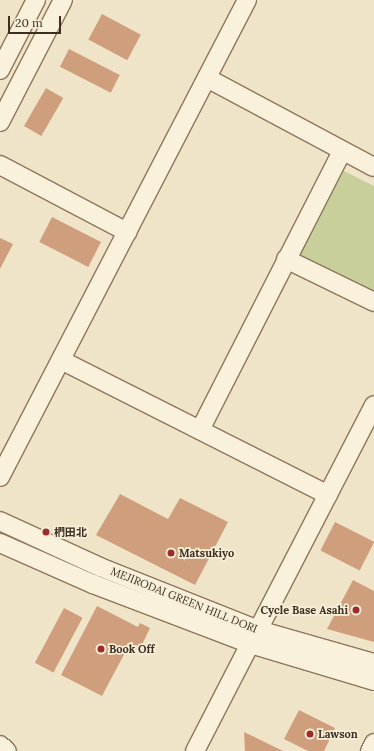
<!DOCTYPE html>
<meta charset="utf-8">
<style>
body{margin:0}
#map{position:relative;width:374px;height:751px;overflow:hidden;background:#f0e4c8;font-family:Lora,"Noto Sans JP",serif}
div>[style]{position:absolute}
.green>*{inset:0;background:#c9cf9b}
.building>*{inset:0;background:#cf9f7d;transform-origin:0 0}
.roads{filter:drop-shadow(1px 0 #8d765c) drop-shadow(-1px 0 #8d765c) drop-shadow(0 1px #8d765c) drop-shadow(0 -1px #8d765c)}
.minor>*{height:18px;margin:-9px;padding:0 9px;transform-origin:9px;border-radius:9px;background:#faf1dc}
.dots>*{width:11px;height:11px;translate:-50% -50%;box-sizing:border-box;border:2px solid #f7eed8;border-radius:50%}
span{translate:-50% -50%;white-space:nowrap;text-align:center;line-height:1.15;-webkit-text-stroke:3.5px #f7eed8;paint-order:stroke}
.poi-label{font-size:11px;color:#3d2e20;font-weight:700}
.left{translate:0 -50%;text-align:left}
.right{translate:-100% -50%;text-align:right}
.street-label{font-size:11px;color:#3d2e20}
.scale{position:absolute;left:8px;top:16px;width:53px;height:18px;box-sizing:border-box;border:2px solid #3d2e20;border-top:0;padding-left:5px;font-size:12px;line-height:14px;white-space:nowrap;color:#3d2e20;-webkit-text-stroke:3px #f7eed8;paint-order:stroke}
</style>
<div id="map">
<div class="green">
<i style="clip-path:polygon(340px 169px,374px 186px,374px 293px,298px 256px)"></i>
</div>
<div class="building">
<i style="left:102px;top:14px;width:44px;height:29px;rotate:28deg"></i>
<i style="left:69px;top:49px;width:57px;height:20px;rotate:27deg"></i>
<i style="left:46px;top:88px;width:20px;height:44px;rotate:30deg"></i>
<i style="left:52px;top:217px;width:55px;height:28px;rotate:27deg"></i>
<i style="clip-path:polygon(0 238px,13px 244px,0 269px)"></i>
<i style="clip-path:polygon(120px 494px,168px 519px,180px 498px,228px 522px,195px 585px,96px 535px)"></i>
<i style="left:335px;top:522px;width:44px;height:32px;rotate:27deg"></i>
<i style="clip-path:polygon(353px 580px,374px 591px,374px 642px,327px 629px)"></i>
<i style="clip-path:polygon(97px 606px,138px 627px,140px 623px,150px 628px,139px 651px,128px 647px,102px 696px,61px 675px)"></i>
<i style="left:64px;top:608px;width:21px;height:62px;rotate:28deg"></i>
<i style="clip-path:polygon(299px 710px,335px 728px,324px 751px,308px 751px,284px 739px)"></i>
<i style="clip-path:polygon(244px 732px,283px 751px,245px 751px)"></i>
</div>
<div class="roads">
<div class="minor">
<i style="left:0;top:70px;width:79px;rotate:-62.8deg"></i>
<i style="left:207px;top:78px;width:189px;rotate:28.1deg"></i>
<i style="left:0;top:122px;width:137px;rotate:-62.7deg"></i>
<i style="left:0;top:165px;width:144px;rotate:27.8deg"></i>
<i style="left:286px;top:259px;width:98px;rotate:26deg"></i>
<i style="left:61px;top:360px;width:299px;rotate:26.8deg"></i>
<i style="left:200px;top:430px;width:313px;rotate:-63deg"></i>
<i style="left:0;top:477px;width:537px;rotate:-62.62deg"></i>
<i style="left:0;top:521px;width:110px;rotate:24.7deg"></i>
<i style="left:100px;top:567px;width:170px;rotate:21.7deg"></i>
<i style="left:258px;top:630px;width:121px;rotate:15.9deg"></i>
<i style="left:0;top:543px;width:102px;rotate:23.8deg"></i>
<i style="left:93px;top:584px;width:168px;rotate:20.9deg"></i>
<i style="left:250px;top:644px;width:129px;rotate:16.6deg"></i>
<i style="left:258px;top:630px;width:253px;rotate:-62.7deg"></i>
<i style="left:0;top:745px;width:9px;rotate:41deg"></i>
<i style="left:195px;top:751px;width:120px;rotate:-62.8deg"></i>
<i style="left:370px;top:751px;width:9px;rotate:-63deg"></i>
</div>
</div>
<div class="dots">
<i style="left:46px;top:532px;background:#9e2a2b"></i>
<i style="left:171px;top:553px;background:#9e2a2b"></i>
<i style="left:356px;top:610px;background:#9e2a2b"></i>
<i style="left:101px;top:649px;background:#9e2a2b"></i>
<i style="left:310px;top:734px;background:#9e2a2b"></i>
</div>
<div class="poi-label">
<span class="left" style="left:54px;top:532px">椚田北</span>
<span class="left" style="left:179px;top:553px">Matsukiyo</span>
<span class="right" style="left:348px;top:610px">Cycle Base Asahi</span>
<span class="left" style="left:109px;top:649px">Book Off</span>
<span class="left" style="left:318px;top:734px">Lawson</span>
</div>
<div class="street-label">
<span style="left:184px;top:600px;rotate:22deg">MEJIRODAI GREEN HILL DORI</span>
</div>
<div class="scale">20 m</div>
</div>
